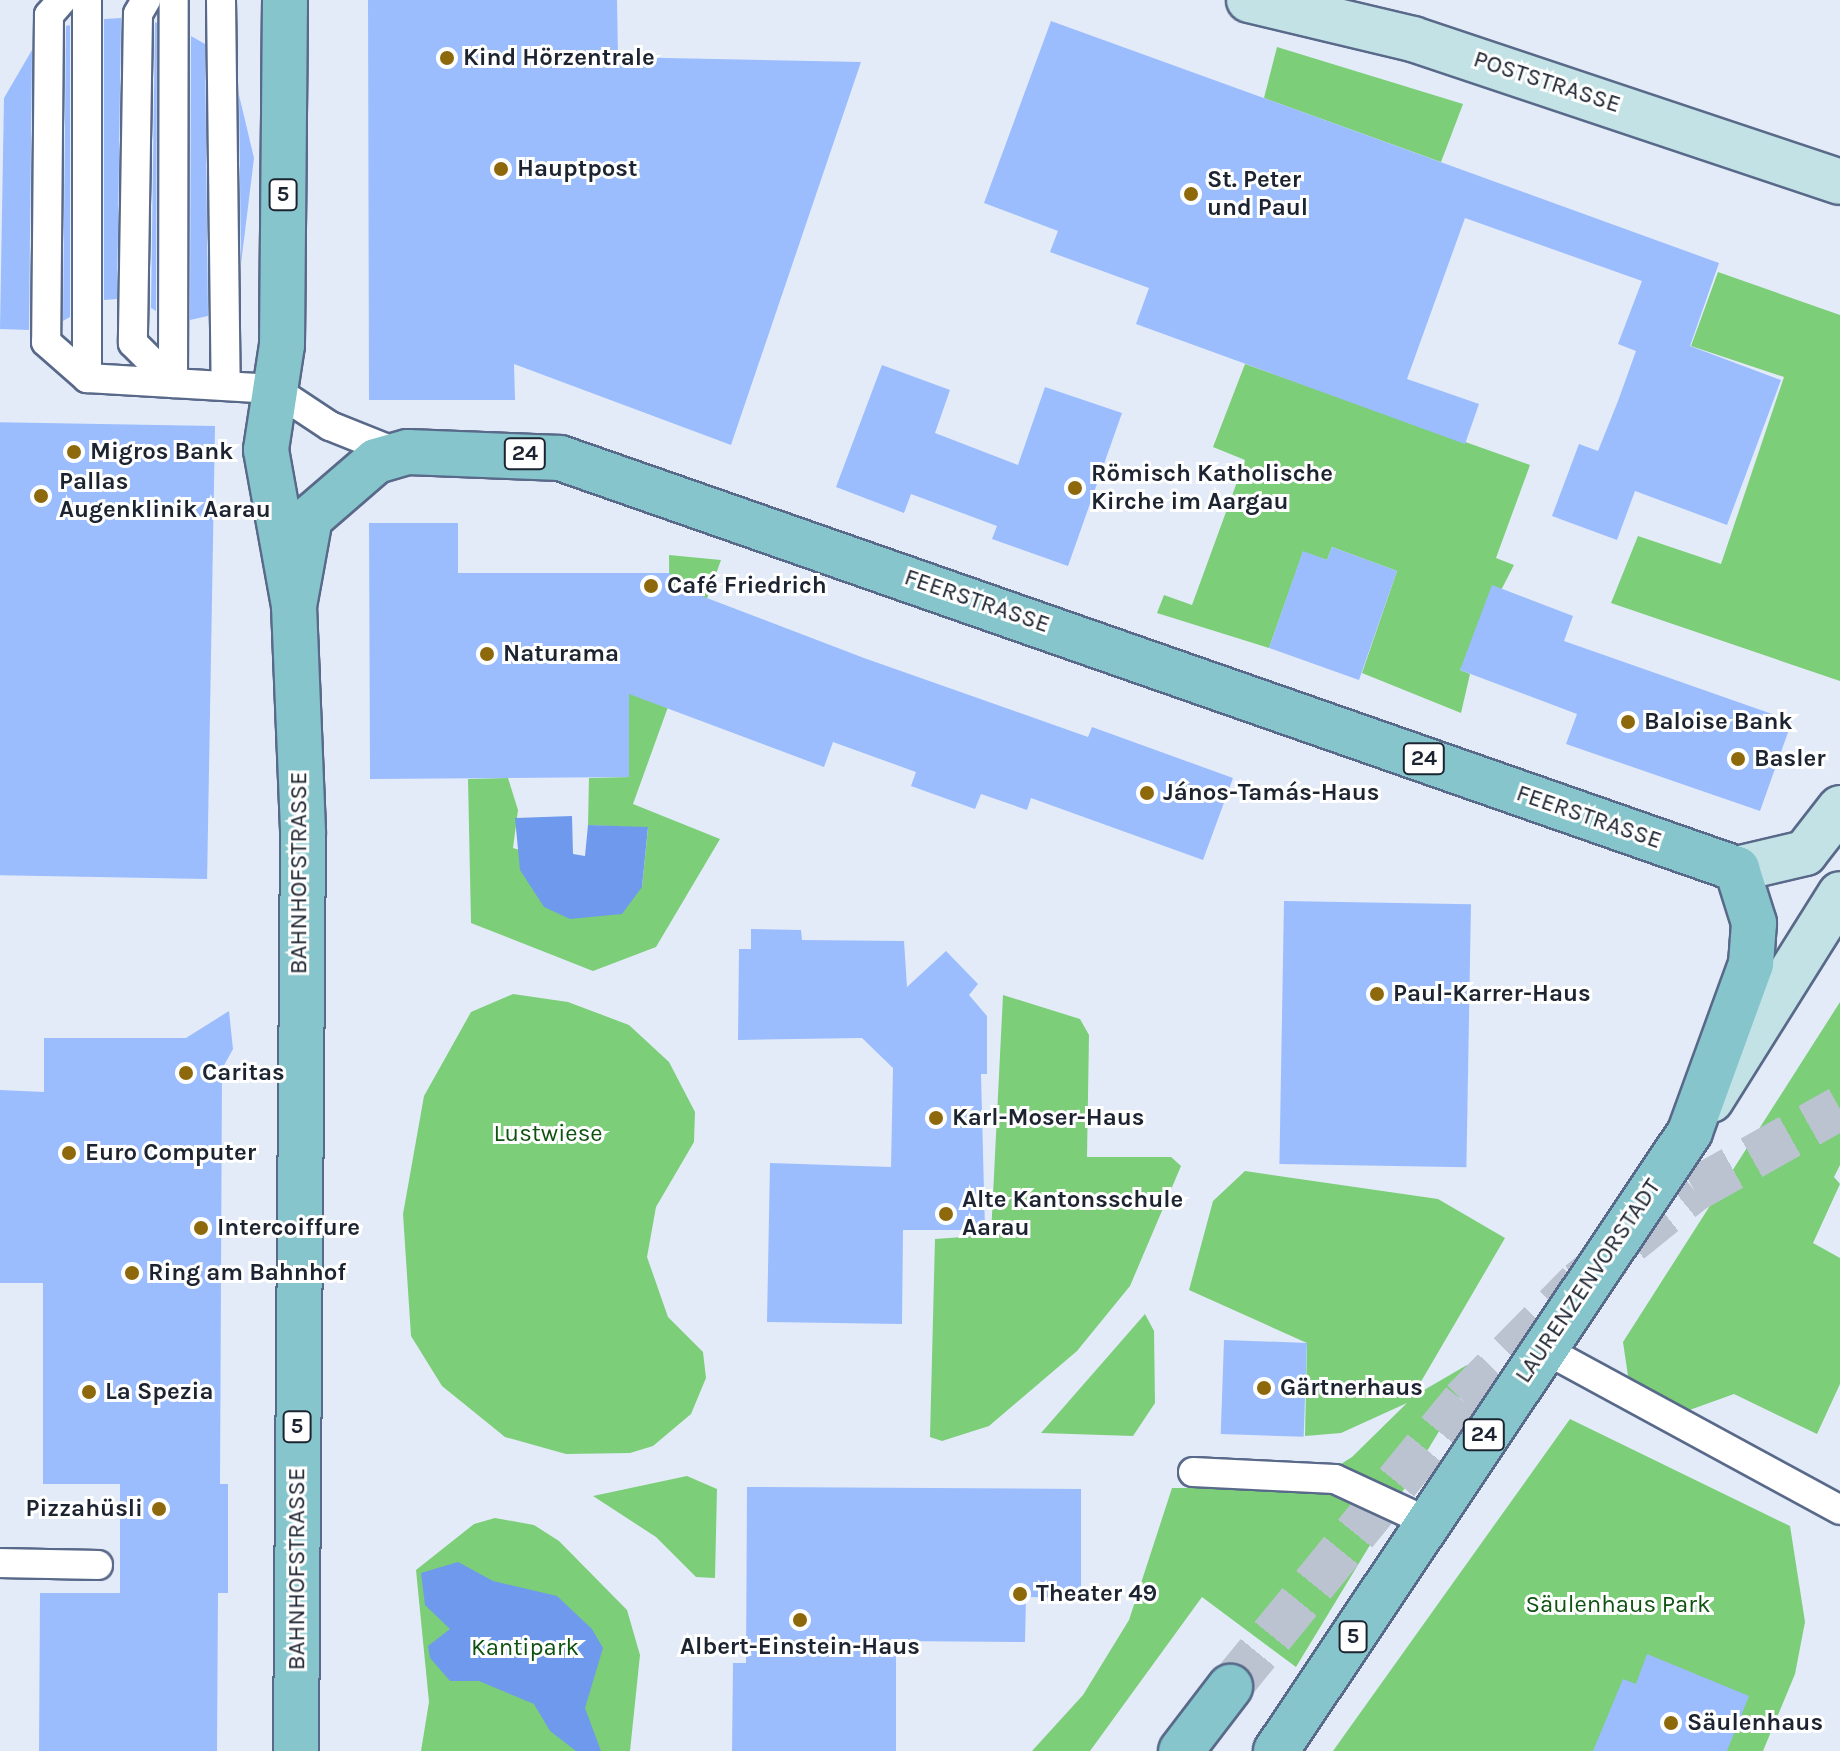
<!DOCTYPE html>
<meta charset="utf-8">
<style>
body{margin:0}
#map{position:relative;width:1840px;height:1751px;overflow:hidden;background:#e3ebf9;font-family:Karla,sans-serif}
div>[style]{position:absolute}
.green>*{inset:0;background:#7cce79}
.water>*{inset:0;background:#6f99ed}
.building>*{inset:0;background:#9bbdfd;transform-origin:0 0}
.primary-tunnel>*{height:44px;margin-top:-22px;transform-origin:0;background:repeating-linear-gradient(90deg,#bbc3d1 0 44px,transparent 0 66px)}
.roads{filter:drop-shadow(2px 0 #596989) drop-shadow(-2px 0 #596989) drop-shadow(0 2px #596989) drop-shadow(0 -2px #596989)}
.service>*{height:28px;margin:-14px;padding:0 14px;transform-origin:14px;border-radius:14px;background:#fff}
.secondary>*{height:44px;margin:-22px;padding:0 22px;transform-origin:22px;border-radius:22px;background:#c2e2e5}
.primary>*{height:44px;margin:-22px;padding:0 22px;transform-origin:22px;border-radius:22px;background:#85c5cb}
.dots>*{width:22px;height:22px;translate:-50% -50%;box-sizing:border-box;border:4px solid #fff;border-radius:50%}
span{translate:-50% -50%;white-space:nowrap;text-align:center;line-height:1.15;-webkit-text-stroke:6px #fff;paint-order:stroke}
.shield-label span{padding:2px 6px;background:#fff;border:2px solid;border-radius:6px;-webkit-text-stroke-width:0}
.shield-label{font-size:22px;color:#1d2431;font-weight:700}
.poi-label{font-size:24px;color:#1d2431;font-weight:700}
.left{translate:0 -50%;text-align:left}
.right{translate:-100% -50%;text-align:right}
.street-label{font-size:24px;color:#1d2431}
.park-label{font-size:24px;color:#0e5210}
</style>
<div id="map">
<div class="green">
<i style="clip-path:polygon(1277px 47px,1463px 104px,1441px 162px,1264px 98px)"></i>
<i style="clip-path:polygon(1718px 272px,1840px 315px,1840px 681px,1611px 603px,1638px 536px,1721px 564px,1784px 377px,1691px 346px)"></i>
<i style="clip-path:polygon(1245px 364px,1530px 465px,1496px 558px,1514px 565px,1460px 670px,1470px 674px,1461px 713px,1362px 673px,1397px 571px,1332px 547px,1327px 560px,1303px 552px,1269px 648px,1157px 613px,1164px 595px,1192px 605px,1245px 460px,1213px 447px)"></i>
<i style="clip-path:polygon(669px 555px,721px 560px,633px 804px,720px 839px,656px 947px,593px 971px,471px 923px,468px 779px,508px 778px,518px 810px,513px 848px,642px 887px,648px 828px,588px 825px,589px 778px,629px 777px,628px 659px,670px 659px)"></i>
<i style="clip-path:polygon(513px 994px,568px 1002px,629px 1025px,669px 1062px,695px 1112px,694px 1142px,656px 1207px,647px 1257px,668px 1317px,703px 1352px,706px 1378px,691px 1414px,653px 1446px,630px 1453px,566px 1454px,505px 1437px,442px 1386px,411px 1336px,403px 1214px,424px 1096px,471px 1012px)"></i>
<i style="clip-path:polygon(1003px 995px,1080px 1019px,1089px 1035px,1087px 1157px,1171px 1157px,1181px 1166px,1130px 1286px,1077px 1351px,989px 1426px,942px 1441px,930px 1437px,935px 1239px,991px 1235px)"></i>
<i style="clip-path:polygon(1840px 1002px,1840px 1165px,1834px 1177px,1840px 1184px,1813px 1243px,1840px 1258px,1840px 1384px,1817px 1434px,1734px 1394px,1684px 1412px,1628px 1376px,1623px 1342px)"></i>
<i style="clip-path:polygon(1245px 1171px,1438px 1199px,1505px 1238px,1412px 1397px,1467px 1365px,1475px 1372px,1296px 1667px,1202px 1597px,1090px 1751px,1032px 1751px,1083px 1695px,1129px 1620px,1172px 1488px,1303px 1488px,1352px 1457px,1407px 1403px,1341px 1433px,1305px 1436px,1307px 1343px,1189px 1290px,1213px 1201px)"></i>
<i style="clip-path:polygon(1145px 1314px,1154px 1331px,1155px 1403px,1133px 1436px,1041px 1433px)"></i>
<i style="clip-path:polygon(1570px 1419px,1790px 1526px,1805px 1622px,1795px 1674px,1763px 1751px,1333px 1751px)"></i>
<i style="clip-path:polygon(687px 1476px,717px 1489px,715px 1578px,696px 1577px,656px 1537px,593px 1496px)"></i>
<i style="clip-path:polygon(495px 1518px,534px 1525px,559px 1541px,627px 1610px,640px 1655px,630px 1751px,421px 1751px,429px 1702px,416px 1570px,474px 1524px)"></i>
</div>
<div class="water">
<i style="clip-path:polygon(572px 816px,573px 854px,585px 856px,588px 825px,648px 827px,642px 887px,622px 914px,570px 919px,544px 907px,520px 870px,515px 818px)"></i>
<i style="clip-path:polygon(458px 1562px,493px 1581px,557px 1596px,592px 1629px,603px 1648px,585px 1708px,601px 1751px,576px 1751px,550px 1731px,534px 1704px,479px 1681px,450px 1681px,430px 1658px,428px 1646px,450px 1629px,425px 1605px,421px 1573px)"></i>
</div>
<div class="building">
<i style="clip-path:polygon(368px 0,617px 0,618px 57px,861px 62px,731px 445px,514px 364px,515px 400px,369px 400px)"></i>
<i style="clip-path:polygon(121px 18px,117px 299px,104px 300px,104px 19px)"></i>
<i style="clip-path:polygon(1051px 21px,1719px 263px,1690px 346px,1781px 380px,1727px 525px,1635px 491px,1617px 540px,1552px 516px,1579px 444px,1598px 451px,1618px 401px,1636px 351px,1618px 344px,1642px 281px,1465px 218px,1407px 379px,1479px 404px,1465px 444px,1136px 324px,1149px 288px,1050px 252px,1058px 231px,984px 203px)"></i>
<i style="clip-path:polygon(155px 22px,157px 23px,156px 311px,151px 308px)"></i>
<i style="clip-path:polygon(70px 25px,70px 317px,63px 321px,66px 26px)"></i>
<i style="clip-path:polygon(191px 36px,205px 44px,208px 316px,190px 320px)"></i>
<i style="clip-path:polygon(32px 50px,29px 330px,0 329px,4px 98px)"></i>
<i style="clip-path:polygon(239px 95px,254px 158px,241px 264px)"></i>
<i style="clip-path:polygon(882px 365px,950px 390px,935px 433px,1018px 465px,1045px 387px,1122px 413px,1068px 566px,992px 539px,997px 526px,911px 494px,904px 513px,836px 487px)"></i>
<i style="left:215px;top:426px;width:453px;height:215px;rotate:91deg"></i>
<i style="clip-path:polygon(369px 523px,458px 523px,458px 573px,670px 573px,670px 584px,864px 658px,1088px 737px,1092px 727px,1233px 778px,1203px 860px,1031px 798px,1027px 810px,981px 794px,975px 809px,911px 786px,916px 772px,833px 742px,824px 767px,629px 694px,629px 777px,370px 779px)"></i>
<i style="clip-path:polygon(1332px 547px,1397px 571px,1359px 680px,1269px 648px,1303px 551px,1327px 560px)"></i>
<i style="clip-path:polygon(1492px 585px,1573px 616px,1564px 641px,1792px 721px,1760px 811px,1566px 744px,1577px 714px,1460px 670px)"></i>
<i style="left:1284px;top:901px;width:187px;height:263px;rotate:1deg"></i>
<i style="clip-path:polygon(751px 929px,801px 930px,802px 940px,904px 941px,907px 987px,946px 951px,978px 984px,969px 995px,987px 1016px,987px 1074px,981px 1074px,985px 1230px,903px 1230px,902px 1324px,767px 1322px,770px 1163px,891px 1167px,893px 1068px,862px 1038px,738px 1040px,739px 949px,751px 949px)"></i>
<i style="clip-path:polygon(229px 1011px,233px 1049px,222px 1069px,220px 1484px,228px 1484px,228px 1593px,218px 1593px,217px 1751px,39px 1751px,40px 1593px,120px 1593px,120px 1484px,43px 1484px,43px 1283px,0 1283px,0 1090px,44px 1092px,44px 1038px,186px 1038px)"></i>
<i style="left:1224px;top:1340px;width:83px;height:94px;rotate:2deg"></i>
<i style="clip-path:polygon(747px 1487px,1081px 1489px,1081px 1598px,1026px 1597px,1025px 1642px,896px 1641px,896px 1751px,732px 1751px,733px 1663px,746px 1663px)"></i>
<i style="clip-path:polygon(1647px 1654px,1749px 1696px,1727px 1751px,1593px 1751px,1623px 1679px,1636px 1684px)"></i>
</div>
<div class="primary-tunnel">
<i style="left:1230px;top:1687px;width:369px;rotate:-50.8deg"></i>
<i style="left:1463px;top:1401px;width:165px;rotate:-45.5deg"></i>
<i style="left:1579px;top:1283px;width:148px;rotate:-39deg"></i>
<i style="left:1694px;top:1190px;width:167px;rotate:-29.3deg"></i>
</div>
<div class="roads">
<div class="service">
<i style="left:62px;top:0;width:20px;rotate:131deg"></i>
<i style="left:49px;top:15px;width:327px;rotate:90.5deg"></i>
<i style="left:46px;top:342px;width:55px;rotate:41.3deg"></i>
<i style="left:87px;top:378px;width:187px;rotate:3.4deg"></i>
<i style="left:274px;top:389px;width:67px;rotate:33.5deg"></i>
<i style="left:330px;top:426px;width:72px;rotate:21.9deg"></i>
<i style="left:146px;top:0;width:16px;rotate:120deg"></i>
<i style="left:138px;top:14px;width:329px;rotate:90.9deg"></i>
<i style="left:133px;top:343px;width:57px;rotate:45deg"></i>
<i style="left:221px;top:0;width:386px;rotate:89.3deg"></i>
<i style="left:87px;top:378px;width:378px;rotate:-90deg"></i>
<i style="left:173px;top:383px;width:383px;rotate:-89.9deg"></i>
<i style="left:1542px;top:1348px;width:339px;rotate:28.5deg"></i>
<i style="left:1193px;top:1472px;width:142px;rotate:2.8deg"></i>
<i style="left:1335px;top:1479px;width:100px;rotate:24.8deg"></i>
<i style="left:0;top:1563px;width:98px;rotate:1.2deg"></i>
</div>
<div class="secondary">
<i style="left:1249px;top:0;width:169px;rotate:13.4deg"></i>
<i style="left:1413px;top:39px;width:450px;rotate:18.5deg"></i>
<i style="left:1737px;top:869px;width:70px;rotate:-13.2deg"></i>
<i style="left:1805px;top:853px;width:57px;rotate:-52.1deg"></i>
<i style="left:1711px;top:1100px;width:243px;rotate:-57.9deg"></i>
</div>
<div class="primary">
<i style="left:285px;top:0;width:345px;rotate:90.5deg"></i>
<i style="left:282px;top:345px;width:106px;rotate:98.7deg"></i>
<i style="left:266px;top:450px;width:158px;rotate:79.8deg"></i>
<i style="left:294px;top:606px;width:228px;rotate:87.7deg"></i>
<i style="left:303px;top:834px;width:917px;rotate:90.44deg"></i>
<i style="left:294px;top:606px;width:89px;rotate:-79.7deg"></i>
<i style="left:310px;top:518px;width:87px;rotate:-40.8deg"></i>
<i style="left:376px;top:461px;width:33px;rotate:-16deg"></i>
<i style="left:408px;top:452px;width:152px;rotate:2.3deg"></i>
<i style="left:560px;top:458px;width:1247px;rotate:19.25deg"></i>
<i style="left:1737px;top:869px;width:57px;rotate:72.5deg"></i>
<i style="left:1754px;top:923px;width:41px;rotate:94.2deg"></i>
<i style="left:1751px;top:964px;width:179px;rotate:110deg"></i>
<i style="left:1690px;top:1132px;width:745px;rotate:123.78deg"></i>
<i style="left:1181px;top:1751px;width:81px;rotate:-52.6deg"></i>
</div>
</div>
<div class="dots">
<i style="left:447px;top:58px;background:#8e690c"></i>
<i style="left:501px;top:169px;background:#8e690c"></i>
<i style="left:1191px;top:194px;background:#8e690c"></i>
<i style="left:74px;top:452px;background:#8e690c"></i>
<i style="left:1075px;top:488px;background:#8e690c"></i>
<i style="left:41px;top:496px;background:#8e690c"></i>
<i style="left:651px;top:586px;background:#8e690c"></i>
<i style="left:487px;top:654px;background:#8e690c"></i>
<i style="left:1628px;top:722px;background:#8e690c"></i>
<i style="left:1738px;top:759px;background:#8e690c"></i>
<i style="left:1147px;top:793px;background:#8e690c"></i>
<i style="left:1377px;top:994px;background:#8e690c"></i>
<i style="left:186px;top:1073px;background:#8e690c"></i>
<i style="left:936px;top:1118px;background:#8e690c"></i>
<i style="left:69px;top:1153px;background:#8e690c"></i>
<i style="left:946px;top:1214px;background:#8e690c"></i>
<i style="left:201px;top:1228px;background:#8e690c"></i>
<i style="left:132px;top:1273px;background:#8e690c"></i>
<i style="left:1264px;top:1388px;background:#8e690c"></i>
<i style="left:89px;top:1392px;background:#8e690c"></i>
<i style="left:159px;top:1509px;background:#8e690c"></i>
<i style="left:1020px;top:1594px;background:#8e690c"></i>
<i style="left:800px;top:1620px;background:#8e690c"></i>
<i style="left:1671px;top:1723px;background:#8e690c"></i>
</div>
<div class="shield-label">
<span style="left:283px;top:195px">5</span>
<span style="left:525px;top:454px">24</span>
<span style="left:1424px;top:759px">24</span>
<span style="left:297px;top:1427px">5</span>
<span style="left:1484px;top:1435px">24</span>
<span style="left:1353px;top:1637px">5</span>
</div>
<div class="poi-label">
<span class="left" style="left:463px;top:58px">Kind Hörzentrale</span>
<span class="left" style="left:517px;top:169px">Hauptpost</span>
<span class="left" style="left:1207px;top:194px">St. Peter<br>und Paul</span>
<span class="left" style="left:90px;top:452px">Migros Bank</span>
<span class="left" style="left:1091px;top:488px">Römisch Katholische<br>Kirche im Aargau</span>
<span class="left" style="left:59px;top:496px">Pallas<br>Augenklinik Aarau</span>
<span class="left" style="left:667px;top:586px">Café Friedrich</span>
<span class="left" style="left:503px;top:654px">Naturama</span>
<span class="left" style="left:1644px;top:722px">Baloise Bank</span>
<span class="left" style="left:1754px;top:759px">Basler</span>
<span class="left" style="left:1163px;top:793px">János-Tamás-Haus</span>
<span class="left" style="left:1393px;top:994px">Paul-Karrer-Haus</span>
<span class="left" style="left:202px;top:1073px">Caritas</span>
<span class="left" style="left:952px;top:1118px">Karl-Moser-Haus</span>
<span class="left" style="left:85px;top:1153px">Euro Computer</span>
<span class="left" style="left:962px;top:1214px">Alte Kantonsschule<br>Aarau</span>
<span class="left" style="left:217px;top:1228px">Intercoiffure</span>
<span class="left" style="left:148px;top:1273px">Ring am Bahnhof</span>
<span class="left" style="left:1280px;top:1388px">Gärtnerhaus</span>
<span class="left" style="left:105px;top:1392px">La Spezia</span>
<span class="right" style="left:143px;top:1509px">Pizzahüsli</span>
<span class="left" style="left:1036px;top:1594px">Theater 49</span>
<span style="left:800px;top:1647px">Albert-Einstein-Haus</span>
<span class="left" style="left:1687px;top:1723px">Säulenhaus</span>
</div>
<div class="street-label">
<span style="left:1547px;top:82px;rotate:18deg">POSTSTRASSE</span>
<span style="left:977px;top:601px;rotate:19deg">FEERSTRASSE</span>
<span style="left:1589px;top:817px;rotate:19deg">FEERSTRASSE</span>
<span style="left:299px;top:873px;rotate:-90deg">BAHNHOFSTRASSE</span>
<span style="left:1588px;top:1281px;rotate:-56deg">LAURENZENVORSTADT</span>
<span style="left:297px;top:1569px;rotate:-90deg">BAHNHOFSTRASSE</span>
</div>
<div class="park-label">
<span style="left:548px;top:1134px">Lustwiese</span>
<span style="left:1618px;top:1605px">Säulenhaus Park</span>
<span style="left:525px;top:1648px">Kantipark</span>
</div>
</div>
